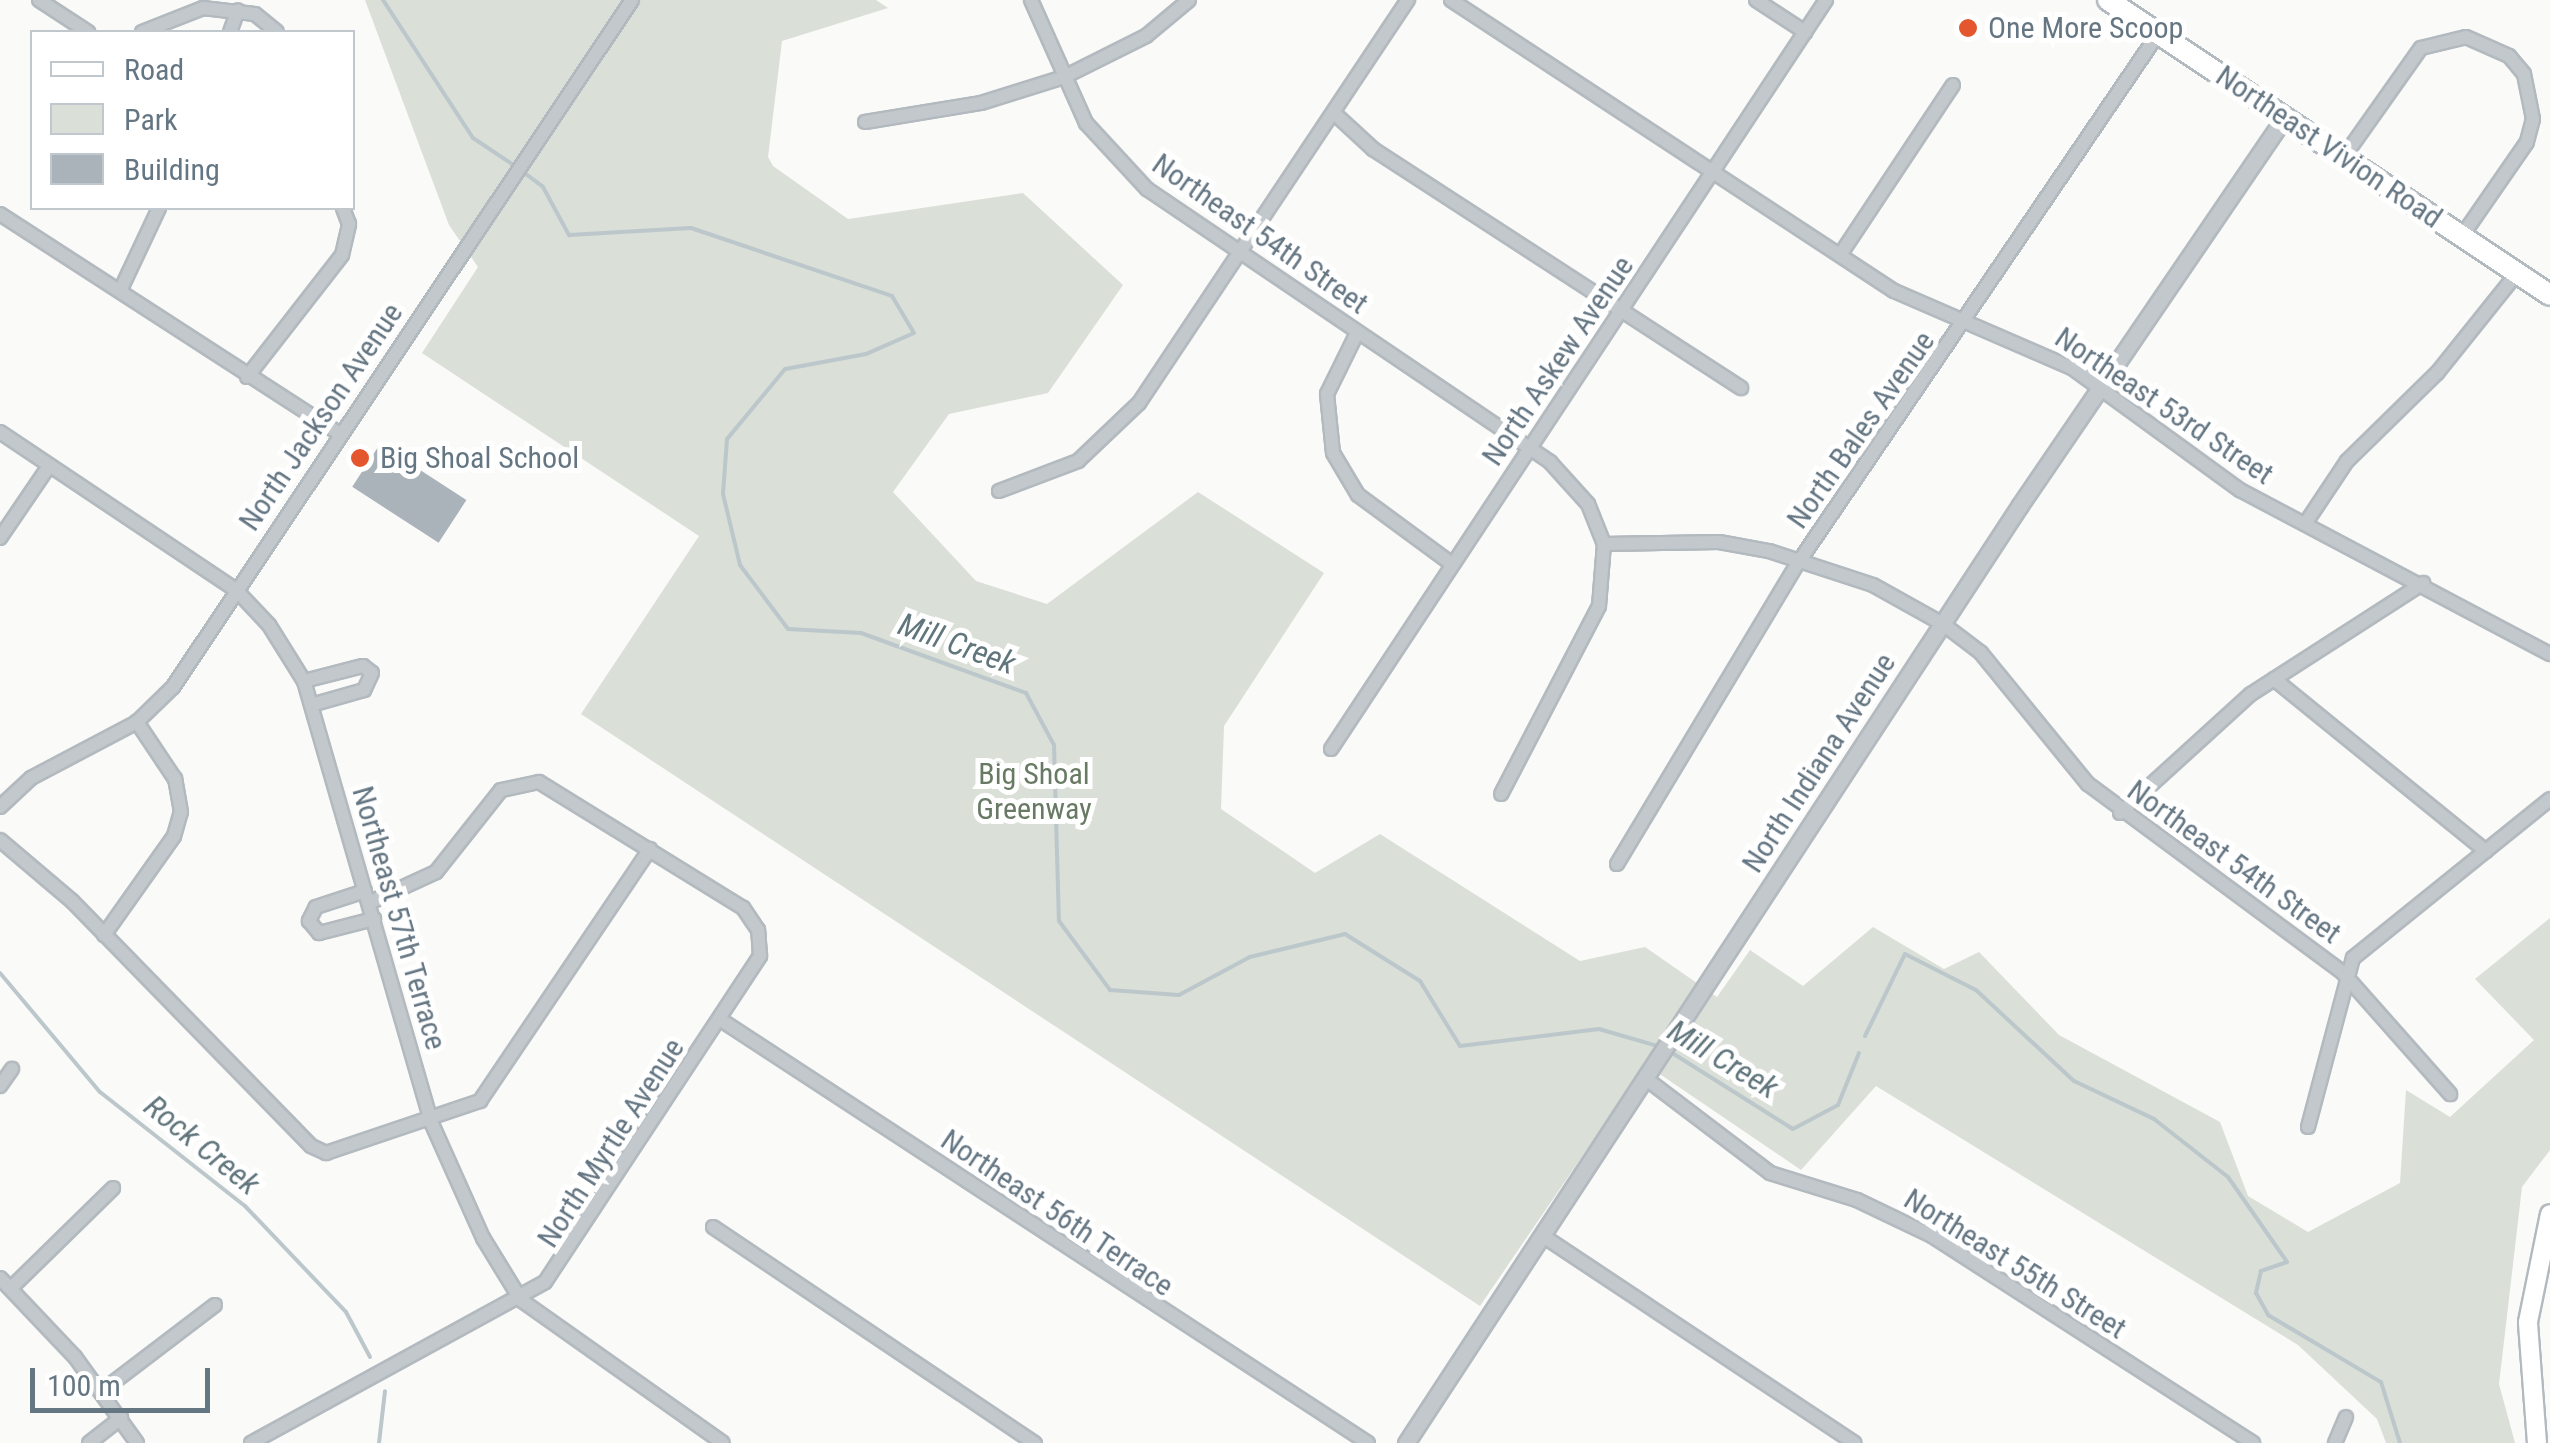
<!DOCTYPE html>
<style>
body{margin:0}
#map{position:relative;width:2550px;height:1443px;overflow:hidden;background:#fafaf8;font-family:"Roboto Condensed",sans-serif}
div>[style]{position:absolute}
.green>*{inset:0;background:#dadfd7}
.stream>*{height:4px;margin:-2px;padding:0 2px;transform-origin:2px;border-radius:2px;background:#bbc7cb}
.building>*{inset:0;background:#aab3b9;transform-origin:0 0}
.roads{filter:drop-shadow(2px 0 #b3babf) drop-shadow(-2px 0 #b3babf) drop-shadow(0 2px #b3babf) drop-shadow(0 -2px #b3babf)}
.minor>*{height:12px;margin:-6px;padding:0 6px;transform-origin:6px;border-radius:6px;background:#c3c8cc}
.tertiary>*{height:15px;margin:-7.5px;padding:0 7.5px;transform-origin:7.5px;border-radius:7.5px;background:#c3c8cc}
.secondary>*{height:18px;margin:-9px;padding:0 9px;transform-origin:9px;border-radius:9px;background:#fff}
.primary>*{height:20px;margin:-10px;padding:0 10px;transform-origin:10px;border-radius:10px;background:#fff}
.dots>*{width:28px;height:28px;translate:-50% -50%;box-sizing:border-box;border:5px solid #fff;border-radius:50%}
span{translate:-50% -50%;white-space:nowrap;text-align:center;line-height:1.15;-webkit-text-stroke:10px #fff;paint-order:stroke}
.poi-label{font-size:30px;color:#657683}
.left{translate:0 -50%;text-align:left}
.street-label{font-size:30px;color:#657683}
.park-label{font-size:30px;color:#687a64}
.water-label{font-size:32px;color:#60757c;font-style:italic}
.legend{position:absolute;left:30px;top:30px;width:325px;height:180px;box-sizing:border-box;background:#fff;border:2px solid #c1c8cd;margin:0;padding:12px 18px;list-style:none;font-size:30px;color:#657683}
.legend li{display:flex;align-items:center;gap:20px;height:50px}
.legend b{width:50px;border:2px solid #c1c8cd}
.scale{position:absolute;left:30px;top:1368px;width:180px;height:45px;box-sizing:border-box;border:5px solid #657683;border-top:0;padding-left:12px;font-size:30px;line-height:35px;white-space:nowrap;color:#657683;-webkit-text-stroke:8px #fff;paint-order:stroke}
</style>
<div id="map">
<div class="green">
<i style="clip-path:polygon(365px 0,876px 0,888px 8px,782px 41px,768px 157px,773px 166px,848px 219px,1023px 193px,1123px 285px,1048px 393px,949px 414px,893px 492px,976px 581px,1047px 604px,1198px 492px,1324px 573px,1224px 726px,1221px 809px,1315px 873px,1380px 834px,1580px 961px,1645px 947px,1717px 997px,1750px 950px,1803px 986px,1873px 927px,1944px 969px,1979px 952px,2059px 1035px,2220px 1122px,2248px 1196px,2308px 1232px,2400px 1183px,2406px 1090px,2450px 1117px,2534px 1040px,2475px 979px,2550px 918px,2550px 1150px,2522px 1187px,2499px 1384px,2515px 1443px,2386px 1443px,2377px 1419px,2298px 1345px,1876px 1086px,1801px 1170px,1645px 1064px,1480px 1306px,581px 714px,699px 536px,422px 353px,478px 267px,449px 225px)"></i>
</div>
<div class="stream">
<i style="left:383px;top:0;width:165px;rotate:56.9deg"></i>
<i style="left:473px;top:138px;width:50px;rotate:33.7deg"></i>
<i style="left:522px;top:171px;width:26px;rotate:37deg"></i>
<i style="left:543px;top:187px;width:55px;rotate:61.6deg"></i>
<i style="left:569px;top:235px;width:122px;rotate:-3.3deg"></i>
<i style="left:691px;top:228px;width:212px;rotate:18.7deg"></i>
<i style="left:892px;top:296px;width:43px;rotate:59.3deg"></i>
<i style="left:914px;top:333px;width:52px;rotate:156.4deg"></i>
<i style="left:866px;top:354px;width:82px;rotate:169.5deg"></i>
<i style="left:785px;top:369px;width:91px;rotate:129.6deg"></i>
<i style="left:727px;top:439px;width:55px;rotate:94.2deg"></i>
<i style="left:723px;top:494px;width:73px;rotate:76.5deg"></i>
<i style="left:740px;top:565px;width:80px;rotate:53.1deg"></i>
<i style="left:788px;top:629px;width:73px;rotate:3.1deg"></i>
<i style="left:861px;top:633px;width:176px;rotate:20deg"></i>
<i style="left:1026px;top:693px;width:59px;rotate:61.7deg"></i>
<i style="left:1054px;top:745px;width:176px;rotate:88.4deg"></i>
<i style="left:1059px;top:921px;width:86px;rotate:53.5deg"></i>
<i style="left:1110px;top:990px;width:69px;rotate:4.1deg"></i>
<i style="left:1179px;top:995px;width:81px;rotate:-28.2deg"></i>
<i style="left:1250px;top:957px;width:98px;rotate:-13.6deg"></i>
<i style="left:1345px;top:934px;width:89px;rotate:32.1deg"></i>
<i style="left:1420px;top:981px;width:76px;rotate:58.4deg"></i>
<i style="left:1460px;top:1046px;width:140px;rotate:-7deg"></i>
<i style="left:1599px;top:1029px;width:65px;rotate:16.2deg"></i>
<i style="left:0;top:973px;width:155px;rotate:50deg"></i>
<i style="left:100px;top:1092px;width:184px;rotate:38.2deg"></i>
<i style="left:245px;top:1206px;width:146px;rotate:46.4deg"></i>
<i style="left:346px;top:1312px;width:51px;rotate:61.9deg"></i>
<i style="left:1865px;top:1036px;width:91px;rotate:-64deg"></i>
<i style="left:1905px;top:954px;width:80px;rotate:26.9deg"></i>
<i style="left:1976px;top:990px;width:134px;rotate:42.9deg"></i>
<i style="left:2074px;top:1081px;width:89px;rotate:25.4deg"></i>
<i style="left:2154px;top:1119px;width:94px;rotate:38.1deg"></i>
<i style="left:2228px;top:1177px;width:103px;rotate:55.2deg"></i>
<i style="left:2287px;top:1262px;width:28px;rotate:161deg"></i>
<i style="left:2261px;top:1271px;width:23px;rotate:103deg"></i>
<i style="left:2256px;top:1293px;width:25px;rotate:61deg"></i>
<i style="left:2268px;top:1315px;width:131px;rotate:30.7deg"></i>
<i style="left:2381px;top:1382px;width:64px;rotate:72.7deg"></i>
<i style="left:1669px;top:1051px;width:146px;rotate:32.2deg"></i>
<i style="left:1793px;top:1129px;width:51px;rotate:-28.1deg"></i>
<i style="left:1838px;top:1105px;width:56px;rotate:-68deg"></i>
<i style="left:379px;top:1443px;width:52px;rotate:-83.4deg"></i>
</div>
<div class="building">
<i style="left:380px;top:444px;width:103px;height:51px;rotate:33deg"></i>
</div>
<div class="roads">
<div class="minor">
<i style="left:39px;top:0;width:59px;rotate:33.1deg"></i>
<i style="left:1031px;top:0;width:135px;rotate:65.9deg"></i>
<i style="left:1086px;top:123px;width:90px;rotate:47.3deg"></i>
<i style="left:1147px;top:189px;width:487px;rotate:34.1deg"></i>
<i style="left:1550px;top:462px;width:57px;rotate:47.9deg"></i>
<i style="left:1588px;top:504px;width:43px;rotate:68.2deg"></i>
<i style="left:1604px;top:544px;width:62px;rotate:94.6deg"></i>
<i style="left:1599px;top:606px;width:212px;rotate:117.5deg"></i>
<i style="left:1451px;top:0;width:530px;rotate:33.3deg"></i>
<i style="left:1894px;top:291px;width:194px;rotate:23.4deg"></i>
<i style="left:2072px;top:368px;width:208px;rotate:36deg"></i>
<i style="left:2240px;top:490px;width:351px;rotate:27.9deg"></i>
<i style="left:1756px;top:0;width:59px;rotate:33.1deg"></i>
<i style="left:142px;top:32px;width:66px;rotate:-21.5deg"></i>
<i style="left:203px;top:8px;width:52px;rotate:6.6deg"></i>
<i style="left:255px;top:14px;width:28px;rotate:39deg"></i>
<i style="left:230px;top:32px;width:23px;rotate:-70deg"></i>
<i style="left:1335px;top:114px;width:52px;rotate:42.6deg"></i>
<i style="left:1373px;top:149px;width:439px;rotate:33deg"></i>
<i style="left:865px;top:122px;width:118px;rotate:-9.3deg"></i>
<i style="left:981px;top:103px;width:87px;rotate:-17.4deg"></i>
<i style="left:1064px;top:77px;width:92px;rotate:-26.6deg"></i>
<i style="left:1146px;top:36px;width:56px;rotate:-39.9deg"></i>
<i style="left:2343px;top:158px;width:135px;rotate:-54.7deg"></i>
<i style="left:2421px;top:48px;width:46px;rotate:-13.7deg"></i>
<i style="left:2466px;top:37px;width:47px;rotate:23.8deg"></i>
<i style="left:2509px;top:56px;width:23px;rotate:50deg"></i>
<i style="left:2524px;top:74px;width:46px;rotate:78.7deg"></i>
<i style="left:2533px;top:119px;width:24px;rotate:105deg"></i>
<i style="left:2527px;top:142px;width:114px;rotate:124.7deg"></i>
<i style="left:0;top:214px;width:405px;rotate:32.9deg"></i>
<i style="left:1840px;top:255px;width:204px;rotate:-56.4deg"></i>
<i style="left:120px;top:291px;width:92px;rotate:-64.8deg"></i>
<i style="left:1357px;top:333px;width:68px;rotate:116.2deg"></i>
<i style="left:1327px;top:394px;width:59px;rotate:84.2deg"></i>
<i style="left:1333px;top:453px;width:49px;rotate:59.2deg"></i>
<i style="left:1358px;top:495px;width:117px;rotate:36.3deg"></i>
<i style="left:247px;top:377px;width:155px;rotate:-52.1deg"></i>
<i style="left:342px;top:255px;width:32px;rotate:-77deg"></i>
<i style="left:349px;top:224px;width:17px;rotate:-111deg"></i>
<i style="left:0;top:432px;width:284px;rotate:33.8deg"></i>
<i style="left:236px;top:590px;width:48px;rotate:46.7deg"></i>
<i style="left:269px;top:625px;width:66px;rotate:58deg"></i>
<i style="left:304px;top:681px;width:461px;rotate:73.9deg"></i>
<i style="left:432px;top:1124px;width:125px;rotate:65.9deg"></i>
<i style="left:483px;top:1238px;width:73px;rotate:58.5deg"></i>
<i style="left:521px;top:1300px;width:247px;rotate:35.3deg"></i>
<i style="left:999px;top:491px;width:85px;rotate:-20.8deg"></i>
<i style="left:1078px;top:461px;width:84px;rotate:-43.6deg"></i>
<i style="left:1139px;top:403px;width:485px;rotate:-56.3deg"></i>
<i style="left:2305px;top:524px;width:76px;rotate:-56.3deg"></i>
<i style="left:2347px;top:461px;width:126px;rotate:-44.4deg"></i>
<i style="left:2437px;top:373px;width:128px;rotate:-51.3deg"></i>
<i style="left:0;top:538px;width:87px;rotate:-55.8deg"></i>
<i style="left:1604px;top:544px;width:115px;rotate:-1deg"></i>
<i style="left:1719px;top:542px;width:51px;rotate:10.2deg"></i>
<i style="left:1769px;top:551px;width:109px;rotate:18.1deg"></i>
<i style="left:1873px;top:585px;width:80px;rotate:29.1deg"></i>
<i style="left:1943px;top:624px;width:48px;rotate:37.3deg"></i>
<i style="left:1981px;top:653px;width:169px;rotate:50.8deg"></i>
<i style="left:2088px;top:784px;width:317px;rotate:36.5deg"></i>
<i style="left:2343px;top:973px;width:162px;rotate:48.5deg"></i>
<i style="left:2274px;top:679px;width:273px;rotate:39.1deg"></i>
<i style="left:304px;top:681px;width:61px;rotate:-14.3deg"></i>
<i style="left:363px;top:666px;width:11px;rotate:38deg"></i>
<i style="left:372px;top:673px;width:19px;rotate:115deg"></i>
<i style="left:364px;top:690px;width:55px;rotate:164.2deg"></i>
<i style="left:1331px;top:749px;width:898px;rotate:-56.54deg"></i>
<i style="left:0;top:807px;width:42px;rotate:-43.1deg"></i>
<i style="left:31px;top:778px;width:120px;rotate:-27.8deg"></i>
<i style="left:137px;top:722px;width:50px;rotate:-44.2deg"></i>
<i style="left:173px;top:687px;width:826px;rotate:-56.25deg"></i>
<i style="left:2120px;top:813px;width:177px;rotate:-42.3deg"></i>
<i style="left:2251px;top:694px;width:205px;rotate:-32.8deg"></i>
<i style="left:0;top:840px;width:94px;rotate:40.3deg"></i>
<i style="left:72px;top:901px;width:342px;rotate:45.7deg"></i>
<i style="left:311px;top:1146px;width:17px;rotate:25deg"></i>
<i style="left:326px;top:1153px;width:163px;rotate:-18.7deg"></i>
<i style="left:480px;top:1101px;width:304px;rotate:-56deg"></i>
<i style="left:1617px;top:864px;width:355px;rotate:-59deg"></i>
<i style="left:1800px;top:560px;width:636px;rotate:-55.76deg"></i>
<i style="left:365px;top:891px;width:52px;rotate:161.9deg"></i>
<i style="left:316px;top:907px;width:16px;rotate:117deg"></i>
<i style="left:309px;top:921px;width:16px;rotate:50deg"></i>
<i style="left:319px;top:933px;width:57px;rotate:-14.3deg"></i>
<i style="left:104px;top:935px;width:121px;rotate:-54.7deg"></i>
<i style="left:174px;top:836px;width:25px;rotate:-74deg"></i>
<i style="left:181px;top:812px;width:34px;rotate:-100deg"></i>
<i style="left:175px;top:779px;width:69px;rotate:-123.7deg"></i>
<i style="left:721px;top:1020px;width:773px;rotate:33.18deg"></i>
<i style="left:1645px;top:1078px;width:157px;rotate:37.2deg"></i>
<i style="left:1770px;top:1173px;width:91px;rotate:17.2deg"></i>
<i style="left:1857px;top:1200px;width:83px;rotate:25.6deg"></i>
<i style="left:1932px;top:1236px;width:382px;rotate:32.8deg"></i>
<i style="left:0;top:1086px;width:21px;rotate:-55deg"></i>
<i style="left:2308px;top:1127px;width:175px;rotate:-75.1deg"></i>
<i style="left:2353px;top:958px;width:253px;rotate:-38.9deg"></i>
<i style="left:713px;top:1227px;width:388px;rotate:33.9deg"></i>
<i style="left:1543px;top:1236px;width:374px;rotate:33.6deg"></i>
<i style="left:0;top:1278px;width:109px;rotate:46.5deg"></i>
<i style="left:75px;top:1357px;width:106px;rotate:54.2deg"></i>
<i style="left:11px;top:1288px;width:143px;rotate:-44.4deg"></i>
<i style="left:102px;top:1391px;width:142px;rotate:-37.3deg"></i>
<i style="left:89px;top:1443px;width:41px;rotate:-38deg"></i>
<i style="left:251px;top:1443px;width:335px;rotate:-28.7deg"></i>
<i style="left:545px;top:1282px;width:391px;rotate:-56.6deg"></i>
<i style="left:760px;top:956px;width:26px;rotate:-94deg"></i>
<i style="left:758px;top:930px;width:27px;rotate:-124deg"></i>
<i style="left:743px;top:908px;width:240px;rotate:-148.3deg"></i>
<i style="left:539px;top:782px;width:39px;rotate:168deg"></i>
<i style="left:501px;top:790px;width:105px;rotate:128.4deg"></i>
<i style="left:436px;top:872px;width:74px;rotate:155.2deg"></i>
<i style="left:2335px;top:1443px;width:28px;rotate:-67deg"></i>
</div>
<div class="tertiary">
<i style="left:1406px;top:1443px;width:1121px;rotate:-56.79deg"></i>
<i style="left:2020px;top:505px;width:468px;rotate:-55.7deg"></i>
</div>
<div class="secondary">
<i style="left:2537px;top:1443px;width:121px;rotate:-94.3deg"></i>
<i style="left:2528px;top:1322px;width:110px;rotate:-78.5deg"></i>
</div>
<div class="primary">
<i style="left:2108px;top:0;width:531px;rotate:33.72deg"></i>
</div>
</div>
<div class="dots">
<i style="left:1968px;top:28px;background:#e4572e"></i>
<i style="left:360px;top:458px;background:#e4572e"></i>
</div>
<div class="poi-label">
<span class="left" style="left:1988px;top:28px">One More Scoop</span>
<span class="left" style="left:380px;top:458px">Big Shoal School</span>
</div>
<div class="street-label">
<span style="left:2329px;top:147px;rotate:34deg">Northeast Vivion Road</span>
<span style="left:1260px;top:234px;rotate:35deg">Northeast 54th Street</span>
<span style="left:1558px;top:361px;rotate:-56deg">North Askew Avenue</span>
<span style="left:2164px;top:406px;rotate:34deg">Northeast 53rd Street</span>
<span style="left:321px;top:417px;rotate:-56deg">North Jackson Avenue</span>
<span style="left:1861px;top:430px;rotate:-55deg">North Bales Avenue</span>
<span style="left:1819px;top:763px;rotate:-57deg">North Indiana Avenue</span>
<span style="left:2234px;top:862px;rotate:36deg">Northeast 54th Street</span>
<span style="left:399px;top:918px;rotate:74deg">Northeast 57th Terrace</span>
<span style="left:611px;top:1143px;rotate:-57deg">North Myrtle Avenue</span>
<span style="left:1057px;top:1213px;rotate:34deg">Northeast 56th Terrace</span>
<span style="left:2015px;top:1264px;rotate:32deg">Northeast 55th Street</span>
</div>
<div class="park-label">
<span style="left:1034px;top:791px">Big Shoal<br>Greenway</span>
</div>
<div class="water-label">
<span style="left:957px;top:644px;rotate:20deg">Mill Creek</span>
<span style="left:1723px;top:1059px;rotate:31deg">Mill Creek</span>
<span style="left:202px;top:1145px;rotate:39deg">Rock Creek</span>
</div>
<ul class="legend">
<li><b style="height:12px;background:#fff"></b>Road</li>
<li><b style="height:28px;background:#dadfd7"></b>Park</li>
<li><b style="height:28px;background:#aab3b9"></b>Building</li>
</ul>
<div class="scale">100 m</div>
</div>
